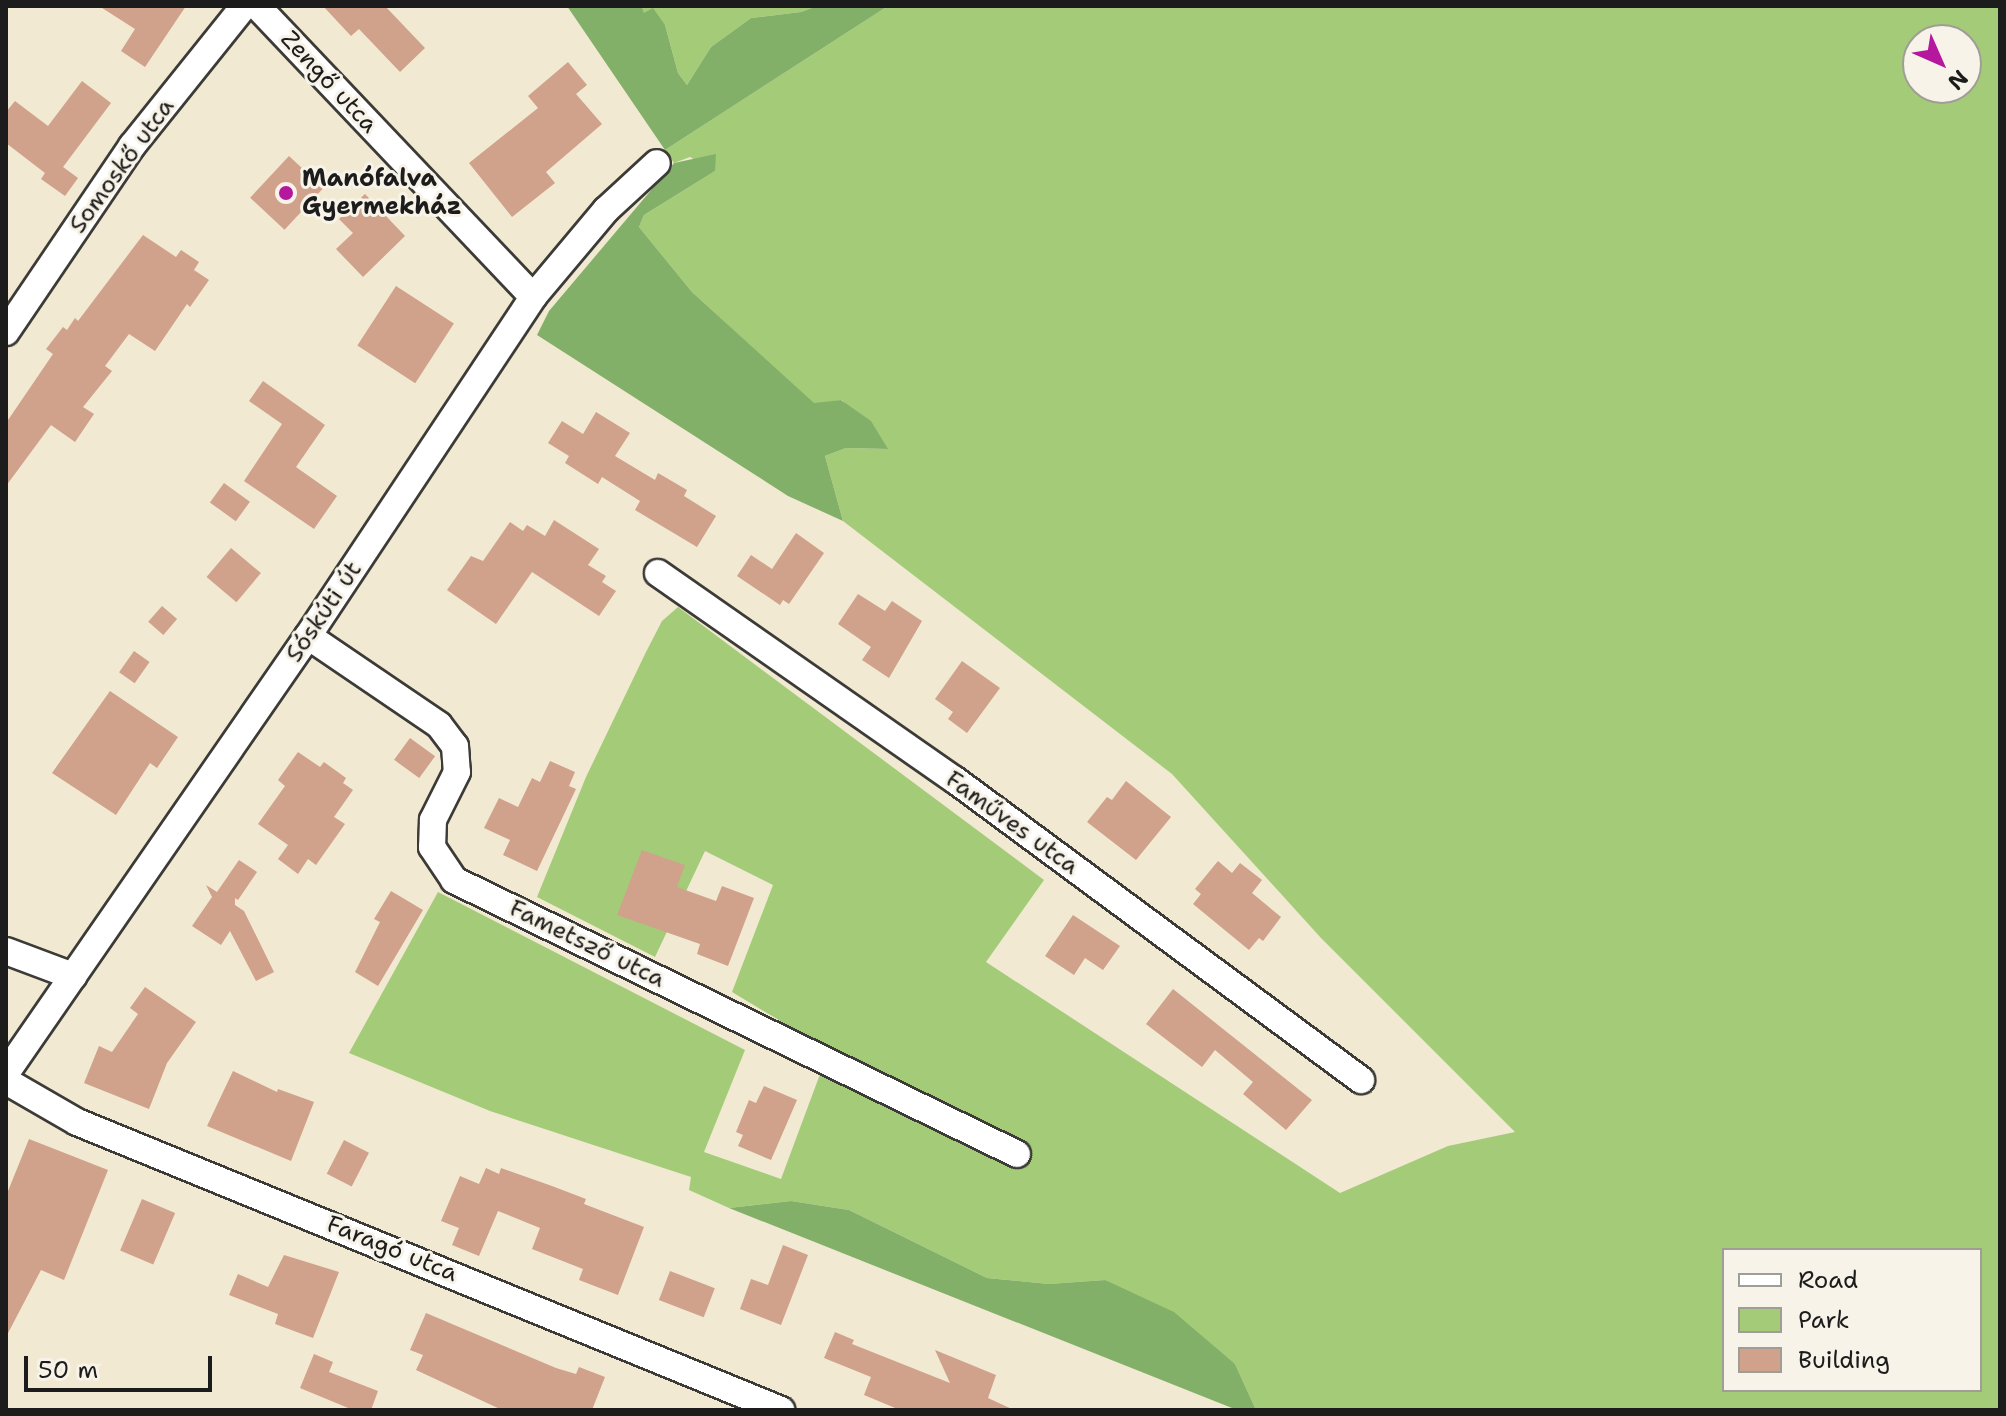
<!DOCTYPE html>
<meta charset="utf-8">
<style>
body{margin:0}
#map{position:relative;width:2006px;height:1416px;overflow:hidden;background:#f1e9d2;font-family:"Shantell Sans",sans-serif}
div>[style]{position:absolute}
.green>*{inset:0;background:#a4cc78}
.forest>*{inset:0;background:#83b068}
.building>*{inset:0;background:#d0a18b;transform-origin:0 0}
.roads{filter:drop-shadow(2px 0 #3c3b37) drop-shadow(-2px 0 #3c3b37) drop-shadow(0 2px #3c3b37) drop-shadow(0 -2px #3c3b37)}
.minor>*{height:26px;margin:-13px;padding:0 13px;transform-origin:13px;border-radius:13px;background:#fff}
.dots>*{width:22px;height:22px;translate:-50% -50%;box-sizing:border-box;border:4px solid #f7f3e8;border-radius:50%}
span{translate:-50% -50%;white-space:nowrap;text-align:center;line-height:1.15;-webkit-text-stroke:6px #f7f3e8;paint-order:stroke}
.street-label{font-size:24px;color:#1c1c1c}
.poi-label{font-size:24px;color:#1c1c1c;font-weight:700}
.left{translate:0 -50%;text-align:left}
.frame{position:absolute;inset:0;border:8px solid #1c1c1c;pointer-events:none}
.legend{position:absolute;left:1722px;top:1248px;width:260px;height:144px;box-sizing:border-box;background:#f7f3e8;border:2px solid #9f9d96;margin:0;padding:10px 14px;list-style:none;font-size:24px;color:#1c1c1c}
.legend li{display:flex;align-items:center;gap:16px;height:40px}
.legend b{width:40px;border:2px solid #9f9d96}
.north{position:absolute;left:1902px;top:24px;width:80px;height:80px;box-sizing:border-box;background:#f7f3e8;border:2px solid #9f9d96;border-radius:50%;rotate:135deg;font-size:22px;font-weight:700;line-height:32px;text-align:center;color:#1c1c1c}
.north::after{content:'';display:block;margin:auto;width:28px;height:36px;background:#b5179e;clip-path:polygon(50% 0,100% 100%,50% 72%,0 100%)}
.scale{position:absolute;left:24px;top:1356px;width:188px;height:36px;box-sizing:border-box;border:4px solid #1c1c1c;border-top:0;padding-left:10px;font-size:24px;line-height:28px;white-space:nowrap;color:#1c1c1c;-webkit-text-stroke:6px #f7f3e8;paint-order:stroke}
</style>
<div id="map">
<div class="green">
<i style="clip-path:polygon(641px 6px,817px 6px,801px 12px,751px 18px,711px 47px,687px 85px,678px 73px,665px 25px,643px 14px)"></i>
<i style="clip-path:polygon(evenodd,888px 6px,2000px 6px,2000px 1410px,1256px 1410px,1235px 1364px,1105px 1280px,1049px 1284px,987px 1278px,849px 1210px,791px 1201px,729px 1208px,689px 1190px,691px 1177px,490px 1111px,349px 1053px,438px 892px,745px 1050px,704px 1152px,781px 1179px,829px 1050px,732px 992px,773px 885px,705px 851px,655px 957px,537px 897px,586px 777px,646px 652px,662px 621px,678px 607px,1044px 880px,986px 962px,1340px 1193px,1448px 1146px,1515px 1132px,1321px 938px,1172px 774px,843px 521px,825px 456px,846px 448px,887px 449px,842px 400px,814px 404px,692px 292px,639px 227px,644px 215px,715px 171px,690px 157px,674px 163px,665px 150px,888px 6px,1918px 40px,1966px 40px,1966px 88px,1918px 88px,1918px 40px,888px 6px,1724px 1250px,1980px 1250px,1980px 1390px,1724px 1390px,1724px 1250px)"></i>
</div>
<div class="forest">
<i style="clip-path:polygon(567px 6px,641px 6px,644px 13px,653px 8px,665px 25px,678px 73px,687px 85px,711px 47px,751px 18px,801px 12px,817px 6px,888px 6px,665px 150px)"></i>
<i style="clip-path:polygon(716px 154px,715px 171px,644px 215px,639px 227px,692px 292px,814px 403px,841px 400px,871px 421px,888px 449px,846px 448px,825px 456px,843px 521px,788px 496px,537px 335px,549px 311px,674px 163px)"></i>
<i style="clip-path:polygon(791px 1201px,849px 1210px,987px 1278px,1049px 1284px,1105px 1280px,1174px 1312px,1235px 1364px,1256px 1410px,1237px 1410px,729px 1208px)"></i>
</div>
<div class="building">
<i style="clip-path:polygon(99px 6px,186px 6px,145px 67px,121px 51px,135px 29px)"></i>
<i style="clip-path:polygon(323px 6px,385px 6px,425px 48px,400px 72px,359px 29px,351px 36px)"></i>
<i style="clip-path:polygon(568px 62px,587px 85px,576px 94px,602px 124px,546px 172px,555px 183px,512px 217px,469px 163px,538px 108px,528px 96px)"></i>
<i style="clip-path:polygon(82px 81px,111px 103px,63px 167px,78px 178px,65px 196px,41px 179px,45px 173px,6px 143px,6px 112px,15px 101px,48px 126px)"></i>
<i style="left:289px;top:156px;width:47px;height:57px;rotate:43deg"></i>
<i style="clip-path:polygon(365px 194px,405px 236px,363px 277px,336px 249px,353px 233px,339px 219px)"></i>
<i style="clip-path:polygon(143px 235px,176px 257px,181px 250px,199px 262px,194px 270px,209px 280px,190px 307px,187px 304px,155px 351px,129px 334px,105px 366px,112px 371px,83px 407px,94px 414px,75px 442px,51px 425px,6px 486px,6px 423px,53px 354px,46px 349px,63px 327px,67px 330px,75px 318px,78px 321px)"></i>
<i style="left:396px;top:286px;width:69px;height:71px;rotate:33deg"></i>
<i style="clip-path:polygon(263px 381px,325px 425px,296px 467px,337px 496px,314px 529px,244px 481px,282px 424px,249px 401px)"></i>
<i style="clip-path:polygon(596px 412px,630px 433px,615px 456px,655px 480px,658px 473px,687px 490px,684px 496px,716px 516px,697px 547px,635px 510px,640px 501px,602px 477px,598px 484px,565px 463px,569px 456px,548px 443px,562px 421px,583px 434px)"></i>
<i style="left:224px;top:483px;width:32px;height:24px;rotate:36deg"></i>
<i style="clip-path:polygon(554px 520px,599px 549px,588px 565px,606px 576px,602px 582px,616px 591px,599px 616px,532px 572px,496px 624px,447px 590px,471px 556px,483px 561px,510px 522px,523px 531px,527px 525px,545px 536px)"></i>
<i style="clip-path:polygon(796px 533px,824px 553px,789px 604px,783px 600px,780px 605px,737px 576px,751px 555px,772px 569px)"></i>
<i style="left:231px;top:548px;width:39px;height:38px;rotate:40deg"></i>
<i style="clip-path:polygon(858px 594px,885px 611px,892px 601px,922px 621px,889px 678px,862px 660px,871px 647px,838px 624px)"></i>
<i style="left:162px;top:606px;width:20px;height:21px;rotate:41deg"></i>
<i style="left:134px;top:651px;width:19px;height:26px;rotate:35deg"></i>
<i style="clip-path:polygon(962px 661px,1000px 688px,967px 733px,948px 719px,953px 712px,935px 699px)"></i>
<i style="clip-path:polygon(110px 691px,178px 737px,157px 768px,150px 763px,116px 815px,52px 773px)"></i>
<i style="left:410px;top:738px;width:31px;height:27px;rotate:36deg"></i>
<i style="clip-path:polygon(298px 752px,320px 767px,324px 762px,346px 778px,343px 783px,353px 790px,334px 817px,345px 824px,316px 865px,308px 859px,298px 874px,278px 859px,288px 845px,258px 824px,285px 786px,278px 780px)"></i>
<i style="clip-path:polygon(550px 761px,575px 772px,569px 786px,576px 789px,537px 871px,503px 855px,510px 840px,484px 828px,499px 798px,518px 807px,532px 778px,540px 782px)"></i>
<i style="clip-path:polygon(1126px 781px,1171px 817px,1136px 860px,1087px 822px,1107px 797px,1112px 800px)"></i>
<i style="clip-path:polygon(642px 850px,685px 865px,677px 887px,716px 901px,722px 886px,754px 898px,728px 966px,697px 954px,700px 944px,617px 915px)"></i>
<i style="clip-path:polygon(239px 860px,257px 872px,238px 900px,235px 898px,235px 905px,244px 911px,274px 972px,256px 981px,230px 931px,221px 945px,192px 926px,212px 897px,206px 885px,217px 892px)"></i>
<i style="clip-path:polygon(1218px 861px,1232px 873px,1240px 863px,1262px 880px,1252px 893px,1281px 917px,1263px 941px,1259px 938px,1249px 950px,1193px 904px,1201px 894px,1195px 889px)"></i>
<i style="clip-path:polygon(391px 891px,423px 910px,378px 986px,355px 972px,380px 922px,374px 919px)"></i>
<i style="clip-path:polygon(1073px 915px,1120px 946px,1103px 970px,1085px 958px,1074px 975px,1045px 956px)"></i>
<i style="clip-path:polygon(145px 987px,196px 1022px,167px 1063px,149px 1109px,84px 1083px,99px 1046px,112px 1052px,138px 1014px,130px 1008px)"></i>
<i style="clip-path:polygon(1173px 989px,1312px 1100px,1286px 1130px,1243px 1094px,1253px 1082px,1215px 1050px,1202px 1067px,1146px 1024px)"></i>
<i style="clip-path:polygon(233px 1071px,277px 1092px,278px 1089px,314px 1102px,291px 1161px,207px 1126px)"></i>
<i style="clip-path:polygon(764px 1086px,797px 1100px,771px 1160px,738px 1146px,743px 1135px,736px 1132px,749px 1100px,756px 1103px)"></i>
<i style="clip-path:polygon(29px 1139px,108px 1170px,64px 1280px,41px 1270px,6px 1337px,6px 1196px)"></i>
<i style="left:344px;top:1140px;width:28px;height:38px;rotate:27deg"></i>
<i style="clip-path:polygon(486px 1168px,499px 1174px,501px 1168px,552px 1186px,586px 1199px,584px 1204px,644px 1227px,618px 1295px,579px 1280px,583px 1269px,532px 1249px,540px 1228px,498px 1211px,479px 1256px,452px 1245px,459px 1228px,441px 1221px,460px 1176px,479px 1184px)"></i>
<i style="left:142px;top:1199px;width:36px;height:56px;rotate:23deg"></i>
<i style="clip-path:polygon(783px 1245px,808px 1255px,781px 1325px,740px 1309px,751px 1279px,768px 1285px)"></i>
<i style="clip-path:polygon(284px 1255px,339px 1272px,313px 1338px,275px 1324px,278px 1314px,229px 1295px,238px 1274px,268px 1287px)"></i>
<i style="left:670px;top:1271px;width:48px;height:31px;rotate:21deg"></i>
<i style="clip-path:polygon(426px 1313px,556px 1368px,576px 1374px,579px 1367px,605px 1377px,592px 1410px,502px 1410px,416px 1370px,423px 1355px,410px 1350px)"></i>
<i style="clip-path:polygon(835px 1332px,854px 1340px,852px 1344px,950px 1383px,935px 1350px,996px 1375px,988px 1398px,1014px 1410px,900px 1410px,864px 1395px,871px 1377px,824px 1358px)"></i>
<i style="clip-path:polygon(314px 1354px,333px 1362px,329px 1372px,378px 1391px,371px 1410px,353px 1410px,300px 1388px)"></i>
</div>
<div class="roads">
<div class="minor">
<i style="left:257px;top:6px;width:401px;rotate:46.5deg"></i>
<i style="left:6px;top:332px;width:225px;rotate:-55.9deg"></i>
<i style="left:132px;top:146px;width:179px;rotate:-51.3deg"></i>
<i style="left:658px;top:573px;width:362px;rotate:34.9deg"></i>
<i style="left:955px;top:780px;width:505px;rotate:36.46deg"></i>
<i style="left:308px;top:636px;width:158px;rotate:34.2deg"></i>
<i style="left:439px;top:725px;width:26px;rotate:53deg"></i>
<i style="left:455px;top:746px;width:26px;rotate:86deg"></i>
<i style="left:457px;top:772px;width:54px;rotate:116.6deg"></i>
<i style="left:433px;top:820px;width:27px;rotate:92deg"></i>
<i style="left:432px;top:847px;width:40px;rotate:56deg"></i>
<i style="left:454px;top:880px;width:626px;rotate:25.95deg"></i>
<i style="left:6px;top:951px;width:72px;rotate:20.5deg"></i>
<i style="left:6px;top:1073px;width:531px;rotate:-55.35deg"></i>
<i style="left:308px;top:636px;width:407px;rotate:-56.4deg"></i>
<i style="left:533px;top:297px;width:114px;rotate:-50deg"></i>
<i style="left:606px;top:210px;width:69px;rotate:-42.7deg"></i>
<i style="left:6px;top:1081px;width:82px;rotate:30deg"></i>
<i style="left:77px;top:1122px;width:761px;rotate:22.25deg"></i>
</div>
</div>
<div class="dots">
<i style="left:286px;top:193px;background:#b5179e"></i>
</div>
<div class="street-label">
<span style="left:329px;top:82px;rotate:47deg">Zengő utca</span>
<span style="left:122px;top:166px;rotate:-54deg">Somoskő utca</span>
<span style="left:324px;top:612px;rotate:-56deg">Sóskúti út</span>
<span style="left:1012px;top:823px;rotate:36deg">Faműves utca</span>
<span style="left:587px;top:944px;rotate:26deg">Fametsző utca</span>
<span style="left:392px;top:1249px;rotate:22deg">Faragó utca</span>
</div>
<div class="poi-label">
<span class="left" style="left:302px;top:193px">Manófalva<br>Gyermekház</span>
</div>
<div class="frame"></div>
<ul class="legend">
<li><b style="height:10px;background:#fff"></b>Road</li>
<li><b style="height:22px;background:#a4cc78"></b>Park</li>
<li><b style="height:22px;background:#d0a18b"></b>Building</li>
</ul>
<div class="north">N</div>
<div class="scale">50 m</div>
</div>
